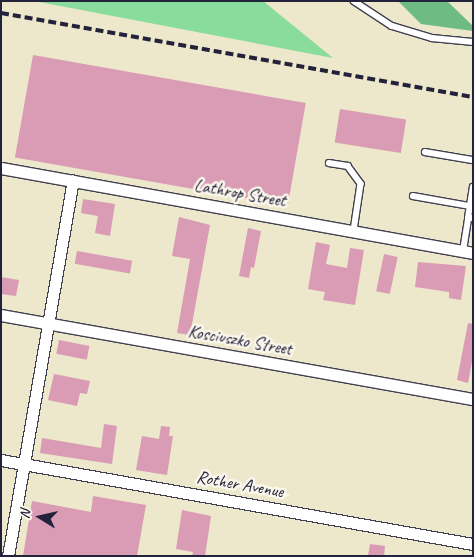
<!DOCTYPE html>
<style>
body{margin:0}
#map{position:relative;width:474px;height:557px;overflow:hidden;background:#ede7cb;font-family:Caveat,sans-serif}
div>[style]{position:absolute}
.green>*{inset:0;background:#89dc9c}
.forest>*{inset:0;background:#6ebc84}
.building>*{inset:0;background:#d99cb4;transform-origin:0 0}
.roads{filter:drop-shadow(1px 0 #404051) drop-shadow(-1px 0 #404051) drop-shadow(0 1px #404051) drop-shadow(0 -1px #404051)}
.lane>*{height:5.5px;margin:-2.75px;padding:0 2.75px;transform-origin:2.75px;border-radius:2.75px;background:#fff}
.street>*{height:11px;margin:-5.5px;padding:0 5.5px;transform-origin:5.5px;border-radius:5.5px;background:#fff}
.rail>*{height:4px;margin-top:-2px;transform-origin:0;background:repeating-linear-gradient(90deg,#22223b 0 8px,transparent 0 12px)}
span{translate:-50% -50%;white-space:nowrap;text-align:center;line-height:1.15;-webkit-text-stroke:5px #fbf7ec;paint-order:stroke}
.street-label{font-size:18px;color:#22223b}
.frame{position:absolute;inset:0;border:2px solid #22223b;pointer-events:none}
.north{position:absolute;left:15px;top:492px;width:50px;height:50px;-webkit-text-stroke:4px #fbf7ec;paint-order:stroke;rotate:280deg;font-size:14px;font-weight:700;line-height:20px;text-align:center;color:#22223b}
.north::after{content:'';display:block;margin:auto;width:18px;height:22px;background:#22223b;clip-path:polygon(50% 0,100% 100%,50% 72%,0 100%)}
</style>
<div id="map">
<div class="green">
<i style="clip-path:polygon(34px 1px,263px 1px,333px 58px)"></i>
</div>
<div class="forest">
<i style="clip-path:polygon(398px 1px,447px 1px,473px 26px,473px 31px,421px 24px)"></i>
</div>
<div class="building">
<i style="left:33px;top:55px;width:277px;height:104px;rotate:10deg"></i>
<i style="left:340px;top:109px;width:67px;height:34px;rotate:9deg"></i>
<i style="clip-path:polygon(83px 199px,115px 204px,110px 236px,95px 233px,98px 216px,81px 213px)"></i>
<i style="clip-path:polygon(179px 217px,210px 225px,190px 335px,177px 333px,190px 259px,172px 256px)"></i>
<i style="clip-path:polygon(248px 228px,261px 231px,254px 268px,251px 267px,249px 278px,239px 276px)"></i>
<i style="clip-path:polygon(316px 242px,330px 245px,326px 264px,347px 268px,350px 248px,364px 250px,355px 305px,323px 300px,325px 292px,308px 289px)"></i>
<i style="left:77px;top:251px;width:56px;height:13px;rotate:10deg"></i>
<i style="left:384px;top:254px;width:14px;height:38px;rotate:12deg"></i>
<i style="clip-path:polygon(418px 262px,466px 266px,461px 300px,449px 298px,449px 292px,415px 287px)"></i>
<i style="clip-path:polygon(1px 277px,19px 280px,16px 296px,1px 294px)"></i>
<i style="clip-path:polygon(468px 323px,473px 324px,473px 356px,468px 383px,457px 380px)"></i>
<i style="left:59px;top:340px;width:31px;height:14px;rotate:11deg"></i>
<i style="clip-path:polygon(54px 374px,90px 381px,87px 394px,80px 393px,77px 406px,48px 400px)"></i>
<i style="clip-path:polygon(104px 424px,117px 426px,112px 464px,40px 453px,42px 438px,101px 448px)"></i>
<i style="clip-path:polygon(161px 426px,170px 427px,169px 436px,173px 436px,167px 475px,136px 470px,142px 436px,159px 439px)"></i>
<i style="clip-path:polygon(93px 496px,146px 505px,137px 556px,23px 556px,32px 501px,91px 512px)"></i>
<i style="clip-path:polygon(182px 510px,211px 516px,205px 556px,192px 556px,193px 552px,176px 549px)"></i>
<i style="clip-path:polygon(370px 544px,385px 546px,384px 556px,368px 556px)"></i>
</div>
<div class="roads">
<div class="lane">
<i style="left:354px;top:1px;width:45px;rotate:33.3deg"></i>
<i style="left:392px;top:26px;width:42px;rotate:16.7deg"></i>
<i style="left:432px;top:38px;width:41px;rotate:5.6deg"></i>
<i style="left:425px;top:152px;width:49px;rotate:9.5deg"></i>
<i style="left:329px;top:163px;width:19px;rotate:9deg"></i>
<i style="left:348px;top:166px;width:22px;rotate:54deg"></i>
<i style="left:361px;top:184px;width:48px;rotate:98.5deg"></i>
<i style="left:413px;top:196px;width:58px;rotate:10deg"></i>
<i style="left:468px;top:218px;width:31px;rotate:-81deg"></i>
<i style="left:463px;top:251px;width:33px;rotate:-81deg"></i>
<i style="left:468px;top:218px;width:5px"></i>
</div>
<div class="street">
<i style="left:1px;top:168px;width:480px;rotate:10.2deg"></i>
<i style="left:1px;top:315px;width:479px;rotate:10.1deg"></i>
<i style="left:1px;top:460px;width:479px;rotate:10.1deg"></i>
<i style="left:8px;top:556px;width:381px;rotate:-80.2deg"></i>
</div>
</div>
<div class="rail">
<i style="left:1px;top:13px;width:479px;rotate:10.1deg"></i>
</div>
<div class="street-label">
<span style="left:240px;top:193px;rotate:10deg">Lathrop Street</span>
<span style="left:240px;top:340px;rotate:10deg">Kosciuszko Street</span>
<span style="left:240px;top:484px;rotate:10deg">Rother Avenue</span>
</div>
<div class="frame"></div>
<div class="north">N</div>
</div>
